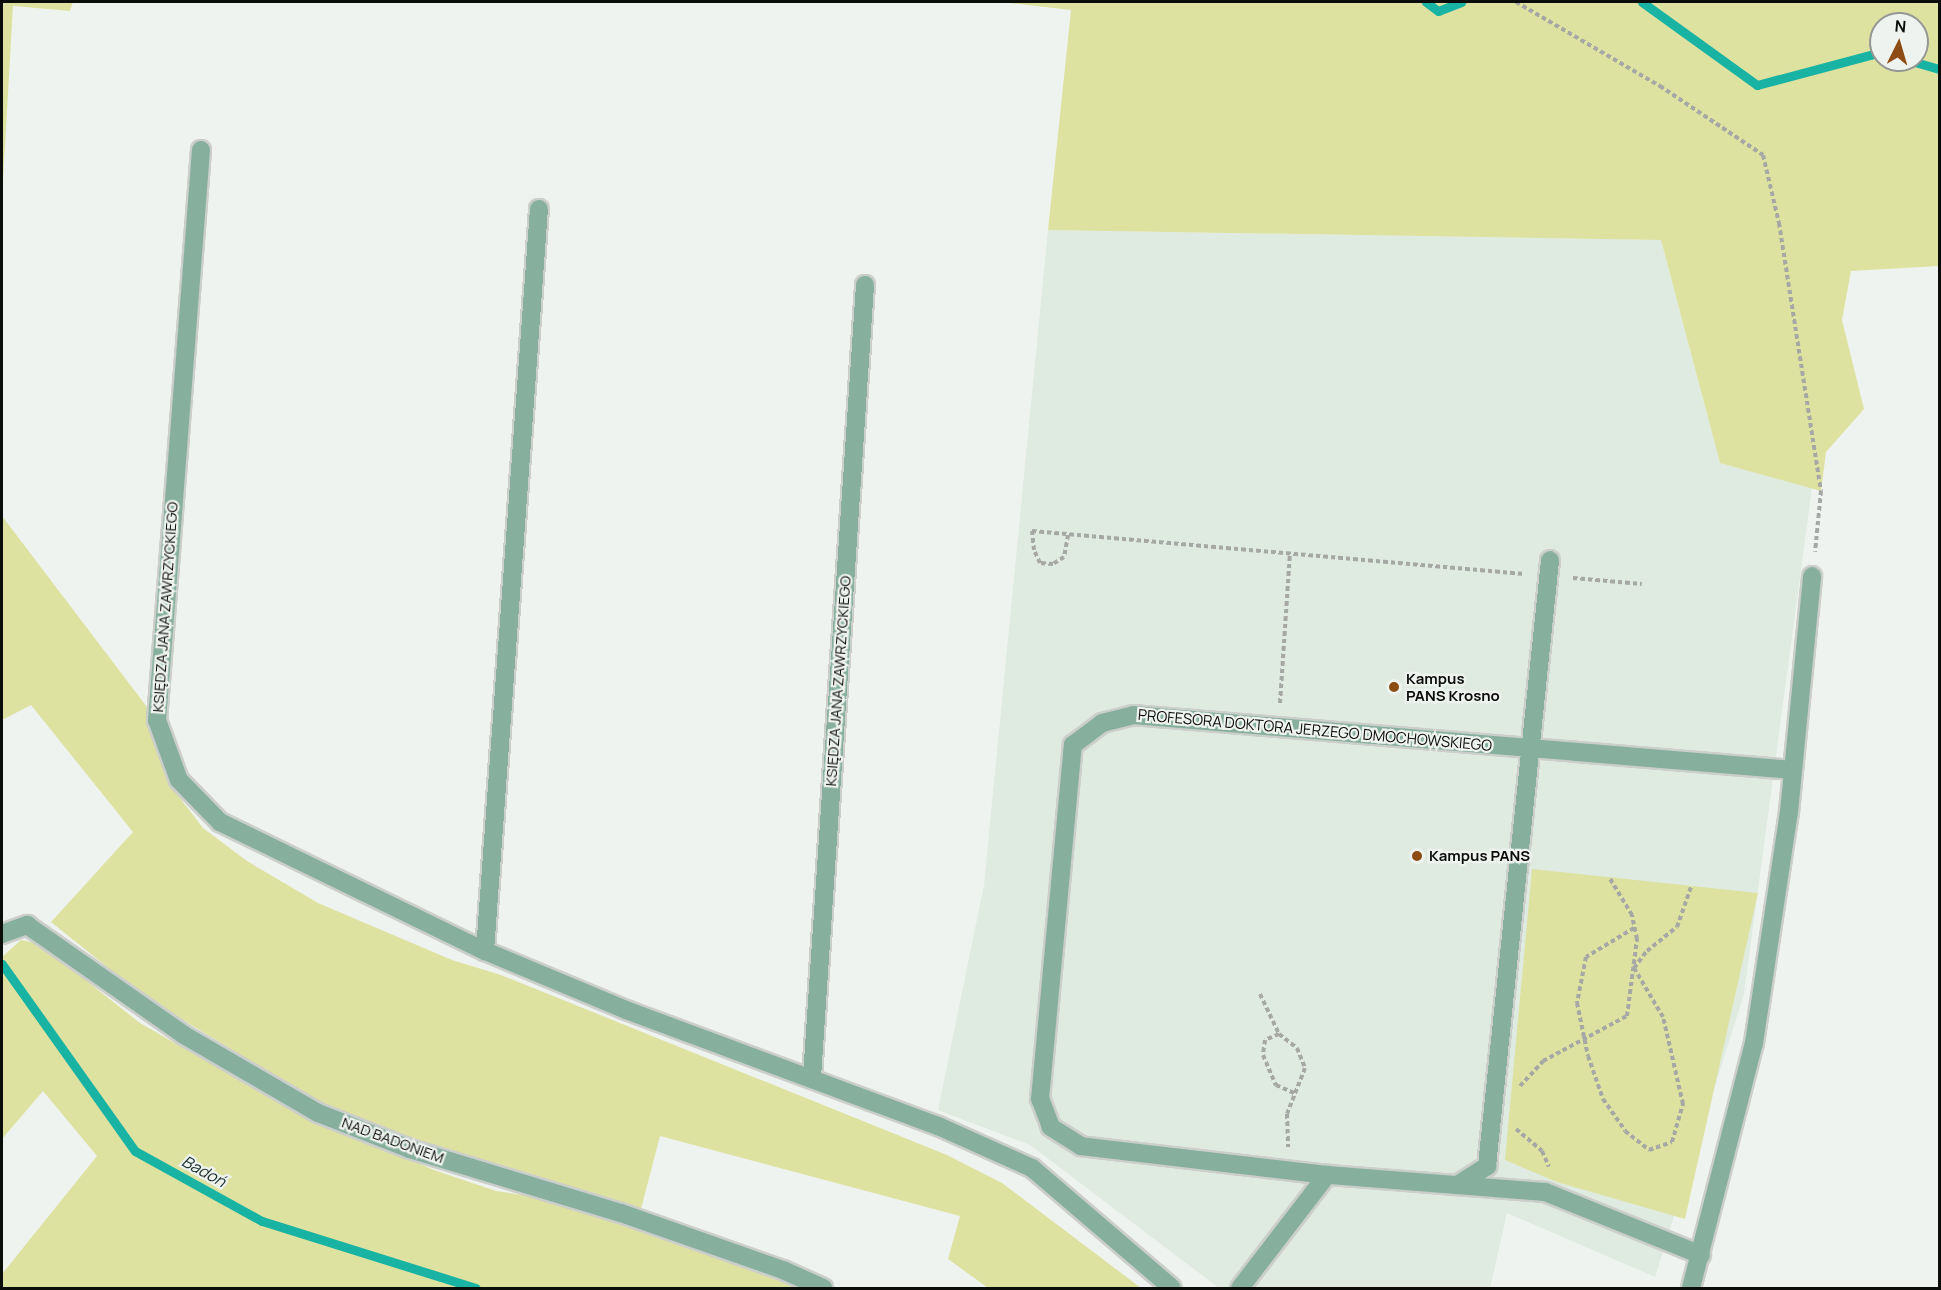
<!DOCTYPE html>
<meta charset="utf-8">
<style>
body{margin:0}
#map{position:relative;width:1941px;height:1290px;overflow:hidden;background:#eff3ef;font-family:Manrope,sans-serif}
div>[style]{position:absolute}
.built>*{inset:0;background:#dfeae0}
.green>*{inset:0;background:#dee2a0}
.stream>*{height:9px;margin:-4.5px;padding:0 4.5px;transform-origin:4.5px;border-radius:4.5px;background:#19b3a3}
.path>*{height:4px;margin-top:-2px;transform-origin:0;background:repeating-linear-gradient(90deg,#a5a8a5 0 4.5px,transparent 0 7.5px)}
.roads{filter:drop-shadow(2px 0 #cbcecb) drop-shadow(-2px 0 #cbcecb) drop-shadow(0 2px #cbcecb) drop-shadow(0 -2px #cbcecb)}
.minor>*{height:18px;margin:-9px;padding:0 9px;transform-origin:9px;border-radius:9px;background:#86b09d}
.dots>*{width:16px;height:16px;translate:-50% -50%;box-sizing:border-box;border:3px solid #eff3ef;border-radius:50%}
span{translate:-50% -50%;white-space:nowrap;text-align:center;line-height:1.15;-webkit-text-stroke:4.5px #eff3ef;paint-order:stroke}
.street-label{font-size:15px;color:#0b0d0b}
.poi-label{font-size:15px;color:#0b0d0b;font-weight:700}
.left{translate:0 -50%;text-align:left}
.water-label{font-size:16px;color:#19302d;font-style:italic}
.frame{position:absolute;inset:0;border:3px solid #0b0d0b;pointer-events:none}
.north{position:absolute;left:1869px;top:12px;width:60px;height:60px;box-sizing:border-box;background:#eff3ef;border:2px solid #949794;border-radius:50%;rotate:5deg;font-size:16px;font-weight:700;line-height:24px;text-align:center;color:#0b0d0b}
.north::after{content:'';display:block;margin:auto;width:21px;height:27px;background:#8c4c14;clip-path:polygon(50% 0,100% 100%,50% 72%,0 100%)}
</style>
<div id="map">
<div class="built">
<i style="clip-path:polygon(1048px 230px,1661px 240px,1720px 463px,1812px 488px,1744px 994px,1655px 1277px,1507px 1213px,1490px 1288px,1219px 1288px,1030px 1145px,938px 1110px,984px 885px)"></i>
</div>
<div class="green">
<i style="clip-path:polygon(2px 2px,73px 2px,70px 11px,13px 6px,2px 198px)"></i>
<i style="clip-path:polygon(evenodd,1000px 2px,1939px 2px,1939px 266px,1851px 271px,1842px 320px,1864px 409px,1826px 452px,1821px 491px,1720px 463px,1661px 240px,1048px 230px,1071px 10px,1000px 2px,1881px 24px,1917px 24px,1917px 60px,1881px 60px,1881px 24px)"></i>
<i style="clip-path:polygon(2px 516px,147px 707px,150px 729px,170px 785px,203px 828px,247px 861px,318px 903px,452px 960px,501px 975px,947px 1155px,1002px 1183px,1141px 1288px,988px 1288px,948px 1259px,960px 1216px,660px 1136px,641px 1209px,445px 1152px,353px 1118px,305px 1094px,142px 995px,51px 922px,133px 832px,31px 705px,2px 720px)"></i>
<i style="clip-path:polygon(1532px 869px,1758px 893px,1685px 1219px,1557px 1182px,1505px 1160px)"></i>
<i style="clip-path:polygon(21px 940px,40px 944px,140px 1023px,283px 1105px,434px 1170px,496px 1191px,550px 1199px,626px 1222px,798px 1288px,2px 1288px,2px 1274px,97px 1156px,43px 1091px,2px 1139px,2px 957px)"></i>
</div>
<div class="stream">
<i style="left:1426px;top:2px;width:15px;rotate:37deg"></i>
<i style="left:1438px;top:11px;width:25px;rotate:-21deg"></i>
<i style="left:1642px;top:2px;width:142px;rotate:35.8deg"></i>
<i style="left:1757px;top:85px;width:128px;rotate:-14.9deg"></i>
<i style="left:1908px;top:60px;width:33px;rotate:16deg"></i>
<i style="left:2px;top:964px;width:229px;rotate:54.6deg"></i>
<i style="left:135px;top:1151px;width:145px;rotate:28.9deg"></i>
<i style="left:262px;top:1221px;width:224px;rotate:17.4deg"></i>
</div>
<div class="path">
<i style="left:1516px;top:2px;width:167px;rotate:30.3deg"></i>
<i style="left:1660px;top:86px;width:124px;rotate:33.8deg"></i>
<i style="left:1763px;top:155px;width:70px;rotate:76.8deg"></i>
<i style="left:1779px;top:223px;width:271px;rotate:81.1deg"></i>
<i style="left:1821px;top:491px;width:61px;rotate:95.6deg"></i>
<i style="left:1068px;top:535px;width:22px;rotate:100deg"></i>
<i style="left:1064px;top:557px;width:13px;rotate:148deg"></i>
<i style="left:1053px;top:564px;width:13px;rotate:-176deg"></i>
<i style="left:1040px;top:563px;width:14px;rotate:-115deg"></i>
<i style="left:1034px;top:550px;width:19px;rotate:-96deg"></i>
<i style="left:1032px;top:531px;width:494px;rotate:5deg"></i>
<i style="left:1573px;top:578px;width:69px;rotate:5deg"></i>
<i style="left:1280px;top:703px;width:149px;rotate:-86.2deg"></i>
<i style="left:1634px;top:928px;width:56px;rotate:148.9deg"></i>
<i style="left:1586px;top:957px;width:47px;rotate:101.1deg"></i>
<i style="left:1577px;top:1003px;width:54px;rotate:78.3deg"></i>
<i style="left:1588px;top:1056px;width:46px;rotate:70.8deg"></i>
<i style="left:1603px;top:1099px;width:39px;rotate:55deg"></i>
<i style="left:1625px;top:1131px;width:31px;rotate:38deg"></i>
<i style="left:1649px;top:1150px;width:24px;rotate:-19deg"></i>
<i style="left:1672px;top:1142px;width:40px;rotate:-74deg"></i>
<i style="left:1683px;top:1104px;width:89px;rotate:-102.9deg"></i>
<i style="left:1663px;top:1017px;width:57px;rotate:-120.6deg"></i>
<i style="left:1634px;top:968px;width:21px;rotate:-53deg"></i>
<i style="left:1647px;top:951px;width:38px;rotate:-39deg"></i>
<i style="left:1677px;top:927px;width:42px;rotate:-70.7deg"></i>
<i style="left:1260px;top:994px;width:44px;rotate:64.6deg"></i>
<i style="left:1279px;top:1034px;width:23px;rotate:38deg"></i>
<i style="left:1297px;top:1048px;width:22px;rotate:68deg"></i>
<i style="left:1305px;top:1068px;width:49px;rotate:111.4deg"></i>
<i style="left:1287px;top:1114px;width:33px;rotate:88deg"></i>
<i style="left:1279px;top:1034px;width:15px;rotate:157deg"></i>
<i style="left:1265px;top:1040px;width:15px;rotate:98deg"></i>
<i style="left:1263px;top:1055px;width:33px;rotate:67deg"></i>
<i style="left:1276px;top:1085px;width:20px;rotate:24deg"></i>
<i style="left:1520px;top:1086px;width:34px;rotate:-47deg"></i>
<i style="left:1543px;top:1061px;width:95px;rotate:-28.2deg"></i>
<i style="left:1627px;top:1016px;width:78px;rotate:-82.6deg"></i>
<i style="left:1637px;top:939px;width:25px;rotate:-102deg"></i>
<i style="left:1632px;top:915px;width:44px;rotate:-121.2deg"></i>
<i style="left:1516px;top:1129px;width:34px;rotate:40deg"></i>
<i style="left:1542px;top:1151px;width:17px;rotate:66deg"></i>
</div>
<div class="roads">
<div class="minor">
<i style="left:201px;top:150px;width:572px;rotate:94.41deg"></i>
<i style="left:157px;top:720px;width:64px;rotate:69.9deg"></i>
<i style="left:179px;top:780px;width:59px;rotate:45.7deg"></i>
<i style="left:220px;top:822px;width:295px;rotate:26deg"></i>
<i style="left:485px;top:951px;width:153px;rotate:22.7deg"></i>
<i style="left:626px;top:1010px;width:333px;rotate:20.4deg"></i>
<i style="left:938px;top:1126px;width:103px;rotate:24.1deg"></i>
<i style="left:1032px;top:1168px;width:184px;rotate:40.6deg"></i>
<i style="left:2px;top:934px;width:27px;rotate:-20deg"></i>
<i style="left:27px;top:925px;width:192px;rotate:35deg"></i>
<i style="left:184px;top:1035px;width:155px;rotate:30.2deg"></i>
<i style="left:318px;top:1113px;width:99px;rotate:21.4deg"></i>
<i style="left:410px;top:1149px;width:220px;rotate:16.9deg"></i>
<i style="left:621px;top:1213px;width:172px;rotate:19.4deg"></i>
<i style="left:783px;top:1270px;width:44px;rotate:24.2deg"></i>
<i style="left:485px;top:951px;width:744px;rotate:-85.84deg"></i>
<i style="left:812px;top:1077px;width:794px;rotate:-86.17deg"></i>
<i style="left:1457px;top:1185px;width:36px;rotate:-32deg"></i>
<i style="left:1487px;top:1166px;width:609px;rotate:-84.06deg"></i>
<i style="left:1701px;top:1255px;width:168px;rotate:-158deg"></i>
<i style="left:1545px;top:1192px;width:219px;rotate:-175.5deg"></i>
<i style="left:1327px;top:1175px;width:248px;rotate:-173.3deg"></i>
<i style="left:1081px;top:1146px;width:36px;rotate:-148deg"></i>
<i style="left:1051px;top:1127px;width:30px;rotate:-111deg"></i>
<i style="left:1040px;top:1099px;width:356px;rotate:-84.7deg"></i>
<i style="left:1073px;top:745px;width:36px;rotate:-37deg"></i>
<i style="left:1102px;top:723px;width:32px;rotate:-14deg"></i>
<i style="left:1133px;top:715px;width:662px;rotate:4.76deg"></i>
<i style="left:1240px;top:1288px;width:143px;rotate:-52.4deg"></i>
<i style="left:1691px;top:1288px;width:253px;rotate:-75.6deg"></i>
<i style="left:1754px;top:1043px;width:234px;rotate:-81.4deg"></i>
<i style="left:1789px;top:812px;width:237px;rotate:-84.4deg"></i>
</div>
</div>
<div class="dots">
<i style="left:1394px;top:687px;background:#8c4c14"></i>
<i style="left:1417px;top:856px;background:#8c4c14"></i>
</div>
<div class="street-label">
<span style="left:165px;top:607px;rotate:-86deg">KSIĘDZA JANA ZAWRZYCKIEGO</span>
<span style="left:838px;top:681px;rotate:-86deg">KSIĘDZA JANA ZAWRZYCKIEGO</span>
<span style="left:1315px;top:730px;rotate:5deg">PROFESORA DOKTORA JERZEGO DMOCHOWSKIEGO</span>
<span style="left:393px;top:1140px;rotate:20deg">NAD BADONIEM</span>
</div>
<div class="poi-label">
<span class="left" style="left:1406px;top:687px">Kampus<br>PANS Krosno</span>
<span class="left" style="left:1429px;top:856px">Kampus PANS</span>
</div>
<div class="water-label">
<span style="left:204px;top:1171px;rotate:29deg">Badoń</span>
</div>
<div class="frame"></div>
<div class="north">N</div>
</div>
